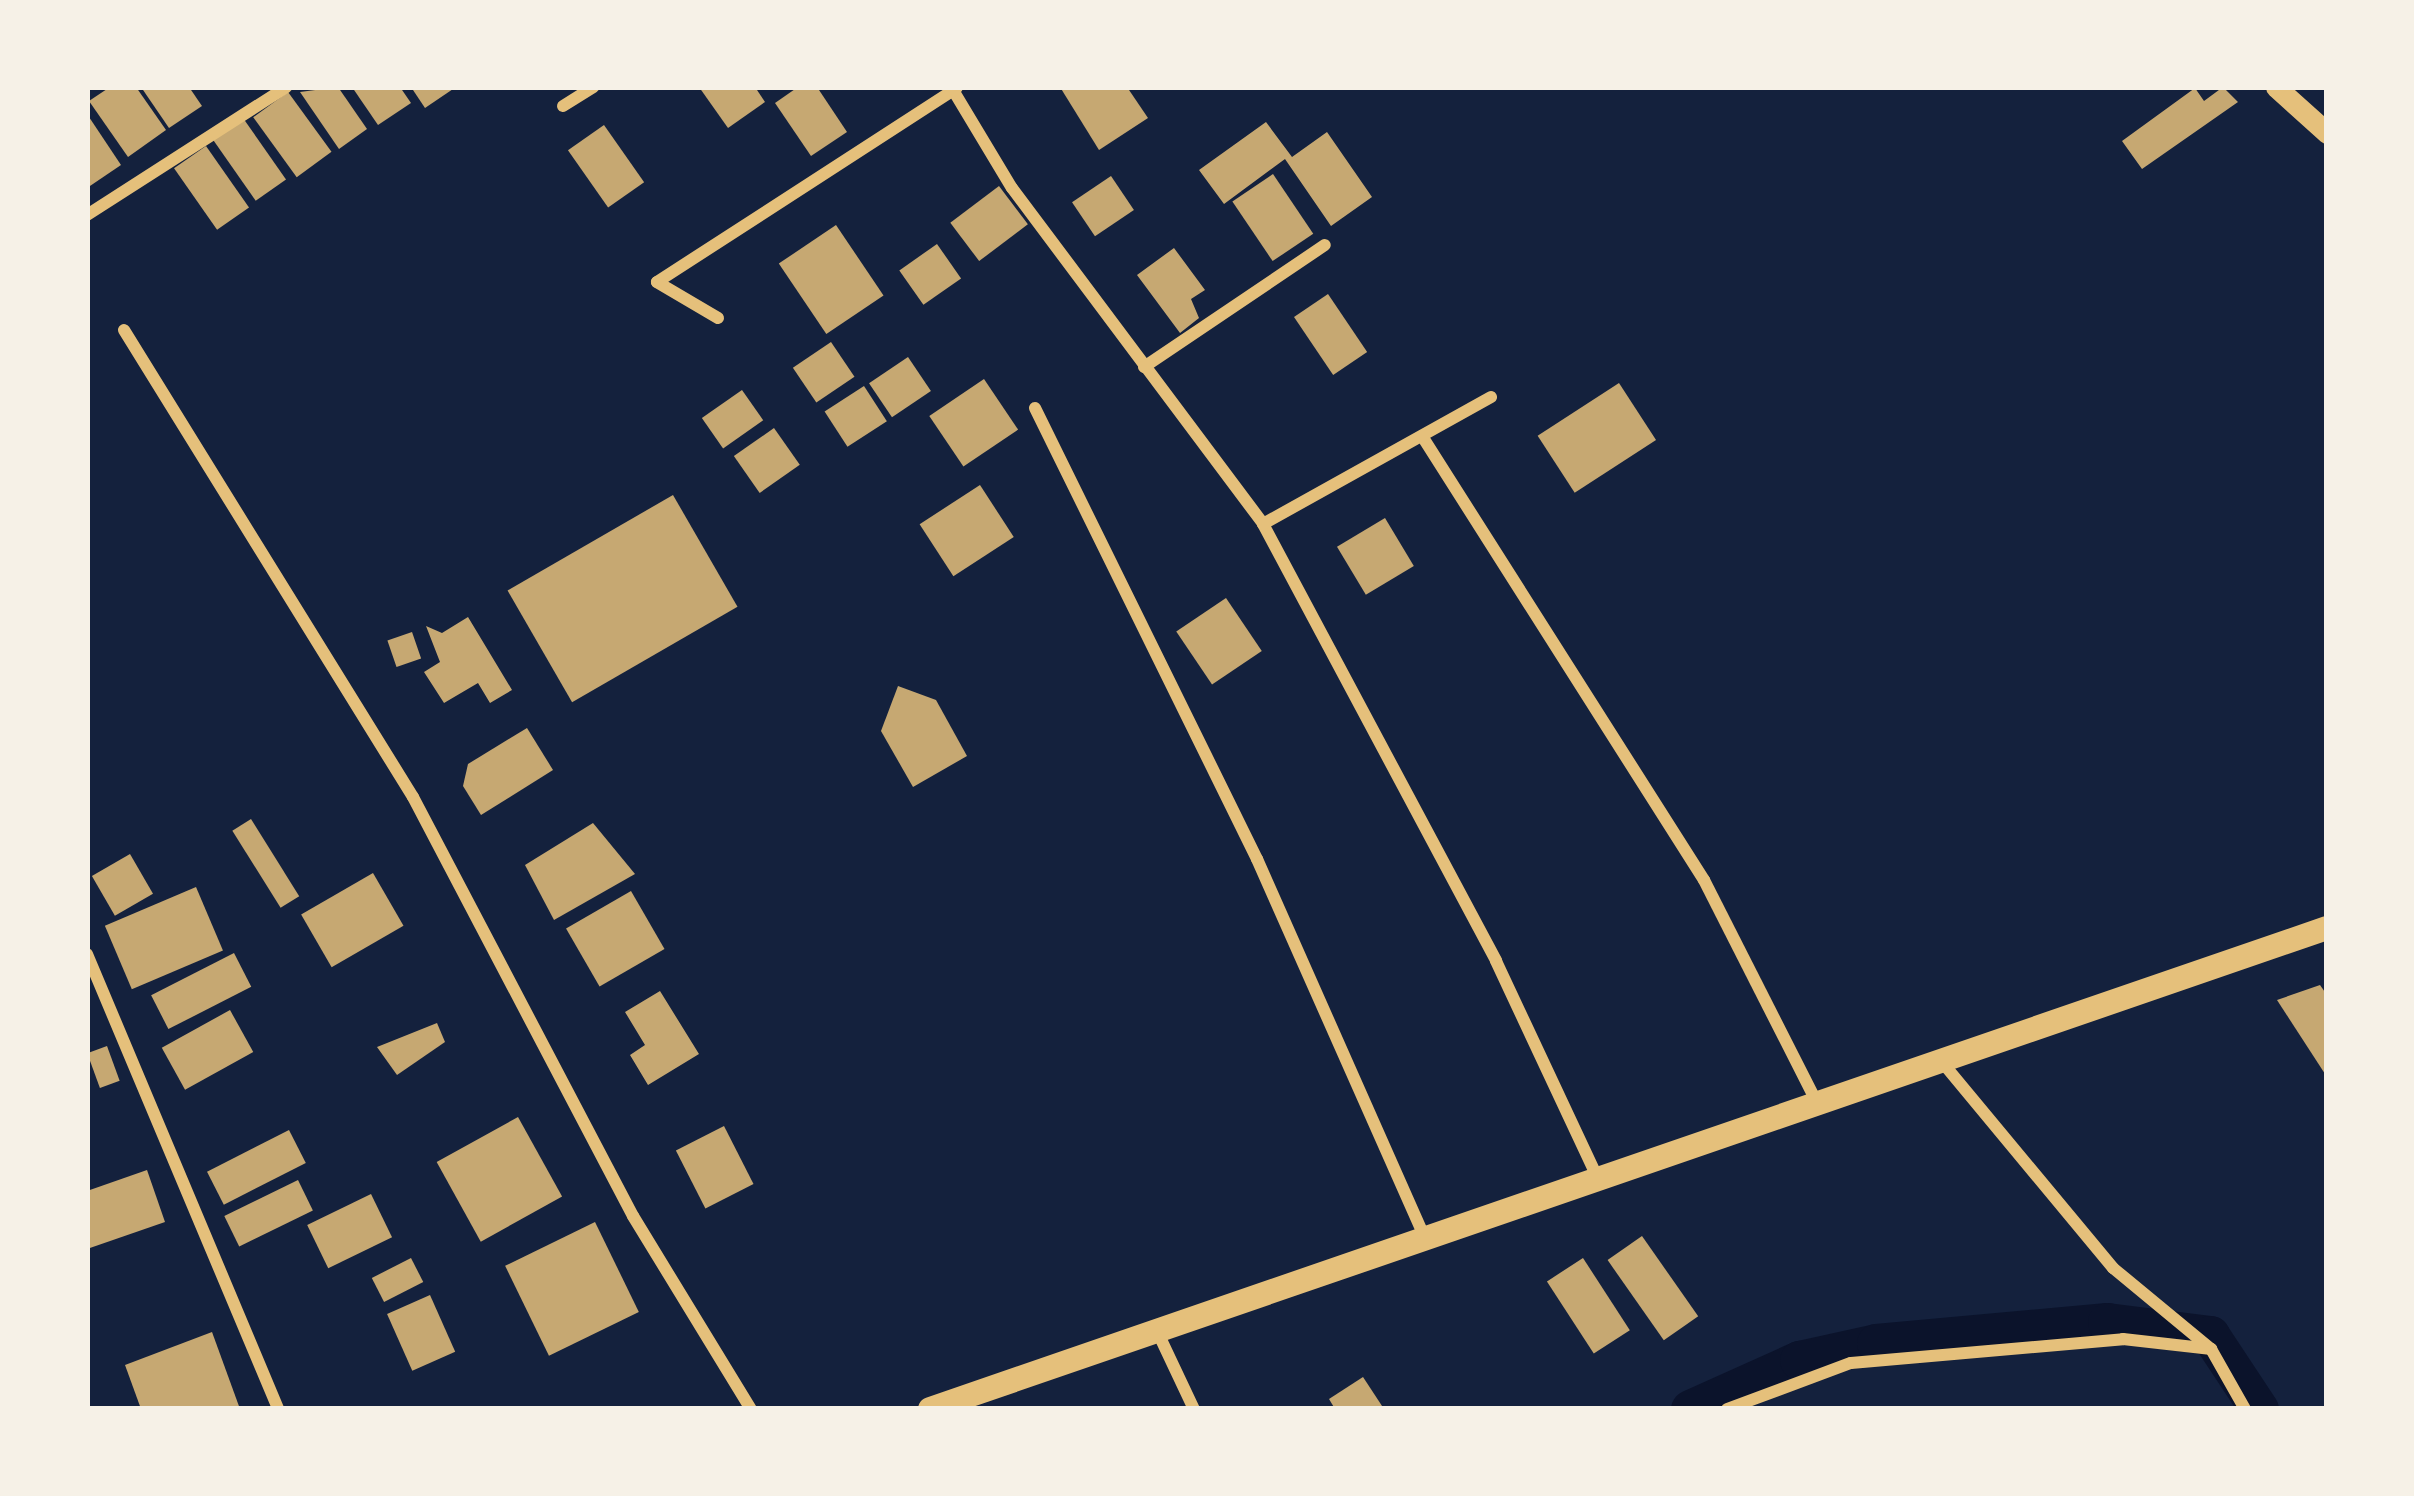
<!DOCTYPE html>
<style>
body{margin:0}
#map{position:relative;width:2414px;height:1496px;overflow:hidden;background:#14213d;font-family:Manrope,sans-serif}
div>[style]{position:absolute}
.canal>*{height:39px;margin:-19.5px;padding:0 19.5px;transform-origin:19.5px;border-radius:19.5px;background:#0b132b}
.building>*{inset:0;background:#c6a872;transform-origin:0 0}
.minor>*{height:12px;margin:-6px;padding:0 6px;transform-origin:6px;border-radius:6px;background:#e5c07b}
.tertiary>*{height:21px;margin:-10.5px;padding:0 10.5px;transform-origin:10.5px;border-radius:10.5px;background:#e5c07b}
.secondary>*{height:24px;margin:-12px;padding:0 12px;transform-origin:12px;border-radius:12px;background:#e5c07b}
span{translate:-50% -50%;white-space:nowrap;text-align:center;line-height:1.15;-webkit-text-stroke:9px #f6f1e7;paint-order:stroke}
.frame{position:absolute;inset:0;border:90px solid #f6f1e7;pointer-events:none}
</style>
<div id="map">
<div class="canal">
<i style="left:1690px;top:1409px;width:120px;rotate:-24.2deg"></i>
<i style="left:1799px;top:1360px;width:79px;rotate:-12.4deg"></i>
<i style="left:1876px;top:1343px;width:232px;rotate:-5.2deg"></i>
<i style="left:2107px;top:1322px;width:104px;rotate:7.2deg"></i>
<i style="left:2210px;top:1335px;width:89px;rotate:56.5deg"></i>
</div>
<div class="building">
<i style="clip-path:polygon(110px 87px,136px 87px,166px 130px,128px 157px,89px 101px)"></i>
<i style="clip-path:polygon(141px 87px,189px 87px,202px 106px,169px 128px)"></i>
<i style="clip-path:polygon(338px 87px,367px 129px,339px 149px,300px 92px)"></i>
<i style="clip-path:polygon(352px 87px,400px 87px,411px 103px,378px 125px)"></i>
<i style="clip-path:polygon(411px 87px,456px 87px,425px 108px)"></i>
<i style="clip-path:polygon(699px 87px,755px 87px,765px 102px,728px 128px)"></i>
<i style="clip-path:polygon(798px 87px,817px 87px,847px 132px,811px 156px,775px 103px)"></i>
<i style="clip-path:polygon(1060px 87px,1127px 87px,1148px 118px,1099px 150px)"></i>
<i style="clip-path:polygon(2223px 87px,2238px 102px,2142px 169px,2122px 141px,2195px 88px,2204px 101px)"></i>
<i style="left:288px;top:92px;width:74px;height:43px;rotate:54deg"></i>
<i style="clip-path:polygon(87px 114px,121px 165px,87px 188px)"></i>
<i style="left:243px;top:118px;width:75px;height:37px;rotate:55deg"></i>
<i style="clip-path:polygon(1266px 122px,1292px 157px,1327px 132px,1372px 197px,1331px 226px,1285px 159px,1224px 204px,1199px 170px)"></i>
<i style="left:604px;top:125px;width:70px;height:44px;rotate:55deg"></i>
<i style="left:206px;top:146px;width:75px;height:39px;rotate:55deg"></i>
<i style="left:1273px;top:174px;width:72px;height:49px;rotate:56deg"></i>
<i style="left:1111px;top:176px;width:41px;height:47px;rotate:56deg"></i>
<i style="left:999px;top:186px;width:48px;height:61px;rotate:53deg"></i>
<i style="left:836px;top:225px;width:85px;height:69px;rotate:56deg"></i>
<i style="left:937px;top:244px;width:42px;height:46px;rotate:55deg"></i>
<i style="clip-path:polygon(1174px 248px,1205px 290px,1191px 299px,1199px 318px,1180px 333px,1137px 275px)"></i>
<i style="left:1328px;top:294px;width:70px;height:41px;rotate:56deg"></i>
<i style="left:831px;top:342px;width:42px;height:46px;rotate:56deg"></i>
<i style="left:908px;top:357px;width:41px;height:47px;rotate:56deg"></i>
<i style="left:984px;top:379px;width:61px;height:66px;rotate:56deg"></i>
<i style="left:1619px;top:383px;width:68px;height:97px;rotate:57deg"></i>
<i style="left:864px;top:386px;width:42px;height:47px;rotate:57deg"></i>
<i style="left:742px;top:390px;width:37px;height:49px;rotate:55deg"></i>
<i style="left:774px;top:428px;width:45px;height:49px;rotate:55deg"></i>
<i style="left:980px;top:485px;width:62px;height:72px;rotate:57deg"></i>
<i style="left:673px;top:495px;width:129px;height:191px;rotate:60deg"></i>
<i style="left:1385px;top:518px;width:56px;height:56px;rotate:59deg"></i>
<i style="left:1226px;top:598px;width:64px;height:60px;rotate:56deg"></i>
<i style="clip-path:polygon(468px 617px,512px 690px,490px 703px,478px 683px,444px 703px,424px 672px,440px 662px,426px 626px,442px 633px)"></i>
<i style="left:412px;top:632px;width:28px;height:26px;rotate:71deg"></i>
<i style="clip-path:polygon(898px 686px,936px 700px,967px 756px,913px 787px,881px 731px)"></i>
<i style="clip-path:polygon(527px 728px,553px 770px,481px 815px,463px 786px,468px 764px)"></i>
<i style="left:251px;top:819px;width:91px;height:22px;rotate:58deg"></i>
<i style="clip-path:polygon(593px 823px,635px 874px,554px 920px,525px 865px)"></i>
<i style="left:130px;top:854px;width:46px;height:44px;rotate:60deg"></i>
<i style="left:373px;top:873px;width:61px;height:83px;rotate:60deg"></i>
<i style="left:196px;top:887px;width:69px;height:99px;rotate:67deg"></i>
<i style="left:631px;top:891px;width:67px;height:75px;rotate:60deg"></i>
<i style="left:234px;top:953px;width:38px;height:93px;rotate:63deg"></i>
<i style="clip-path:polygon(2320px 985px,2327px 995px,2327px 1077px,2277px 1000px)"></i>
<i style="clip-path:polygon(660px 991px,699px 1054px,648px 1085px,630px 1055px,645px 1045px,625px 1012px)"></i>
<i style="left:230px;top:1010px;width:48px;height:78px;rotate:61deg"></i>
<i style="clip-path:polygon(437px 1023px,445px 1042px,397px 1075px,377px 1047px)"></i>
<i style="left:107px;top:1046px;width:37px;height:21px;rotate:70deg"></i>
<i style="left:518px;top:1117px;width:91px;height:93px;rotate:61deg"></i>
<i style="left:724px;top:1126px;width:65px;height:54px;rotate:63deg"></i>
<i style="left:289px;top:1130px;width:37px;height:92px;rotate:63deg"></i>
<i style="clip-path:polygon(147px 1170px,165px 1222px,87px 1249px,87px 1191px)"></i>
<i style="left:298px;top:1180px;width:34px;height:82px;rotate:64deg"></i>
<i style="left:371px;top:1194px;width:48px;height:71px;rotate:64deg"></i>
<i style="left:595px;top:1222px;width:100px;height:100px;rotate:64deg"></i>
<i style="left:1642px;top:1236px;width:98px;height:42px;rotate:55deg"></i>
<i style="left:411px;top:1258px;width:27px;height:44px;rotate:63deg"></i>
<i style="left:1583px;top:1258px;width:86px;height:43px;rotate:57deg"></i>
<i style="left:430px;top:1295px;width:62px;height:47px;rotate:66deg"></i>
<i style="clip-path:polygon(212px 1332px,240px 1409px,141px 1409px,125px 1365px)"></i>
<i style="clip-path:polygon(1363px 1377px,1384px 1409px,1335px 1409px,1329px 1399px)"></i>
</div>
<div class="minor">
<i style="left:953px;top:90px;width:114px;rotate:59deg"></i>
<i style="left:1012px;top:188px;width:419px;rotate:53.2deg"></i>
<i style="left:1263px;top:524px;width:495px;rotate:61.9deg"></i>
<i style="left:1496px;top:961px;width:245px;rotate:64.9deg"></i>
<i style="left:563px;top:106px;width:36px;rotate:-32deg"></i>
<i style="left:87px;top:215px;width:237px;rotate:-32.7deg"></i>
<i style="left:718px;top:318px;width:71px;rotate:-149.5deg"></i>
<i style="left:657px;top:282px;width:357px;rotate:-32.9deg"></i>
<i style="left:124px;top:330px;width:549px;rotate:58.25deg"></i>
<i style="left:413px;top:797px;width:473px;rotate:62.3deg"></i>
<i style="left:633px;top:1216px;width:226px;rotate:58.6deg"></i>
<i style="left:1144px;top:367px;width:218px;rotate:-34deg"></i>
<i style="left:1035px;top:408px;width:503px;rotate:63.79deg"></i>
<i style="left:1257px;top:859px;width:418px;rotate:66.1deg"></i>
<i style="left:1422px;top:436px;width:526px;rotate:57.58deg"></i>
<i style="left:1704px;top:880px;width:252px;rotate:63.1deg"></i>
<i style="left:1263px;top:524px;width:261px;rotate:-29.1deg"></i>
<i style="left:87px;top:954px;width:493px;rotate:67.2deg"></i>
<i style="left:1942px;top:1062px;width:268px;rotate:50.3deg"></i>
<i style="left:2113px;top:1268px;width:127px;rotate:39.6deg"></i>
<i style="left:2211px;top:1349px;width:69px;rotate:60.5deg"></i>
<i style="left:1158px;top:1333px;width:84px;rotate:64.7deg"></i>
<i style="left:1727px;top:1409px;width:132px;rotate:-20.4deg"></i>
<i style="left:1851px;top:1363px;width:273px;rotate:-5deg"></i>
<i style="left:2123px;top:1339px;width:89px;rotate:6.5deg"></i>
</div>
<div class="tertiary">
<i style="left:2276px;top:87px;width:69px;rotate:42deg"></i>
</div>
<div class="secondary">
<i style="left:930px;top:1409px;width:1477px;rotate:-19deg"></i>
</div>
<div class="frame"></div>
</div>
